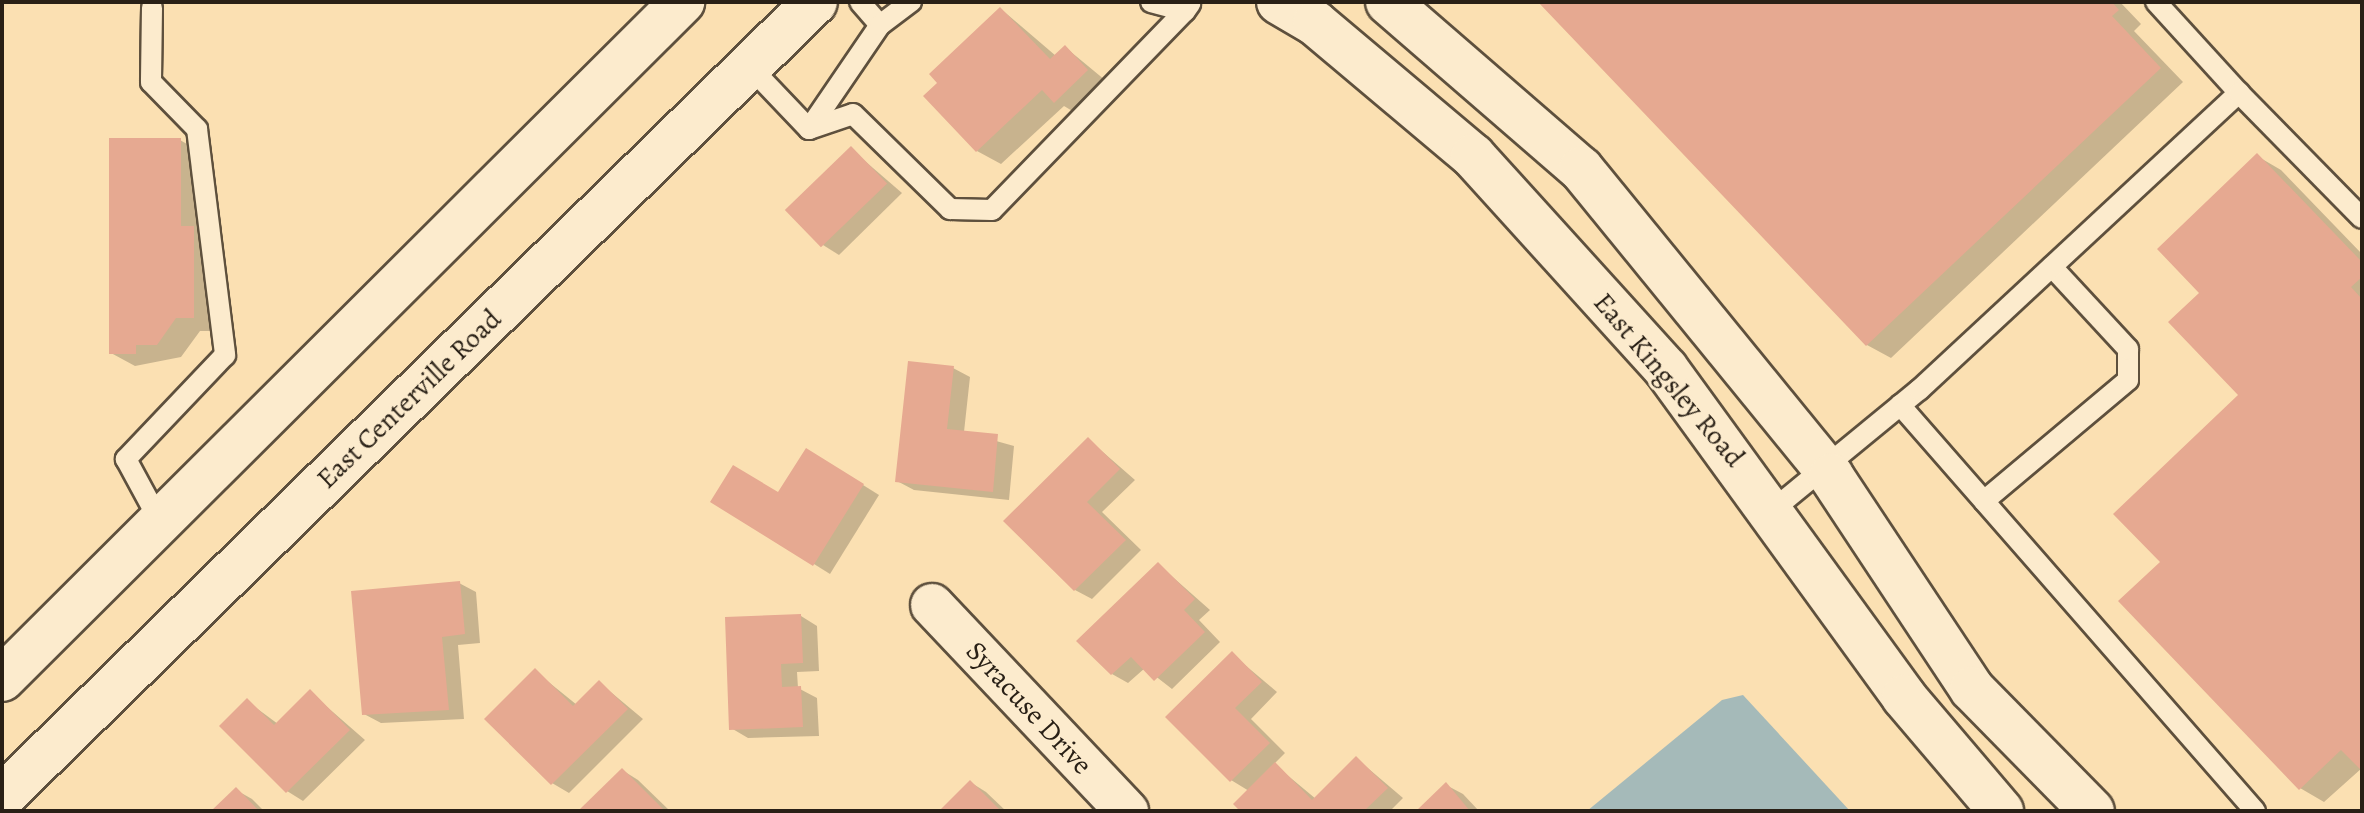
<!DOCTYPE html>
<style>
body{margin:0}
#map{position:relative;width:2364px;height:813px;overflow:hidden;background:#fbe0b2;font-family:Alegreya,serif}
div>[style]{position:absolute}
.water>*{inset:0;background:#a5bab9}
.shadow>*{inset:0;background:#0003}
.building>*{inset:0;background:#e6a991;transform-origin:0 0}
.roads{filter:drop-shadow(2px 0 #5e503d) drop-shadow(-2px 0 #5e503d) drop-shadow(0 2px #5e503d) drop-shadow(0 -2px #5e503d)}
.lane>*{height:20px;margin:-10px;padding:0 10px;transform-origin:10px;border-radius:10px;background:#fcebcd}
.street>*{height:42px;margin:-21px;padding:0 21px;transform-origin:21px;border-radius:21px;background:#fcebcd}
.secondary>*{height:44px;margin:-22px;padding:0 22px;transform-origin:22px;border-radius:22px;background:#fcebcd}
span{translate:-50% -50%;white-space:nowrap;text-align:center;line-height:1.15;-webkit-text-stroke:6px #fcebcd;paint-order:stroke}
.street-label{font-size:28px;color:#292016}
.frame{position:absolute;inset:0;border:4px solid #292016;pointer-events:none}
</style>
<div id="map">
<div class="water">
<i style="clip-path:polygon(1743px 695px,1850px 811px,1587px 811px,1722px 700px)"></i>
</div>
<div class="shadow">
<i style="clip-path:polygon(1541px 2px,2120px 2px,2141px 24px,2134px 31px,2183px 82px,1891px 358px,1867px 345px)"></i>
<i style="clip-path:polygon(1001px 9px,1056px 56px,1065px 47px,1111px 85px,1079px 115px,1064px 106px,1001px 164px,977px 151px)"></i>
<i style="clip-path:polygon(180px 140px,204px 154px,217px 331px,200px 331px,181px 357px,135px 366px,111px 353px)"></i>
<i style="clip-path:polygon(851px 149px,902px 193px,839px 255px,823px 245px)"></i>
<i style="clip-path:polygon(2257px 156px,2281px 170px,2362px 254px,2362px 768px,2324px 802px,2300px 788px,2162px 562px,2241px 395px,2202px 293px)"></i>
<i style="clip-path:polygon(953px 368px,970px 377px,964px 432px,1014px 446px,1009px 500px,914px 490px,897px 481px)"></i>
<i style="clip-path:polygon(1088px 439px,1135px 480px,1102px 512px,1141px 550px,1092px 599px,1075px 590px)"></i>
<i style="clip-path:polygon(823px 460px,879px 495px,830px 574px,814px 564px,779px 495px)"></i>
<i style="clip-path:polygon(1158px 564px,1210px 610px,1199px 620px,1220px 642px,1172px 689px,1145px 668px,1128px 683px,1112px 674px)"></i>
<i style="clip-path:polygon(459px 583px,476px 592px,480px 643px,458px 645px,464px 719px,381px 723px,364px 714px)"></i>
<i style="clip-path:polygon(801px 616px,817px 626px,819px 671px,797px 672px,798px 688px,817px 698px,819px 736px,748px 738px,731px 728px)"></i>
<i style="clip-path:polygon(1232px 654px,1277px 692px,1251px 719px,1285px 753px,1274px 764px,1316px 799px,1356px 758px,1403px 798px,1390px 811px,1243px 811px,1249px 791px,1231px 780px)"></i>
<i style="clip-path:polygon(535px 671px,577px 705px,600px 683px,643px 719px,569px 793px,552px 783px)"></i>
<i style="clip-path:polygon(310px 692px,365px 740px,303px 801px,287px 791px,247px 701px,278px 724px)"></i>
<i style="clip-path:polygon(622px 770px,638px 780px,670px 811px,581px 811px)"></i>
<i style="clip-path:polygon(970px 782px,986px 792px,1006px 811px,941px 811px)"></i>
<i style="clip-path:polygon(1446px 785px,1463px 794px,1479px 811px,1419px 811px)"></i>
<i style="clip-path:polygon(236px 790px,252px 799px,264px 811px,214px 811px)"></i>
</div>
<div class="building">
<i style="clip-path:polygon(1538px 2px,2112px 2px,2119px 10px,2112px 16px,2161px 68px,1866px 346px)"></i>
<i style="clip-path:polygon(1000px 7px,1050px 59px,1065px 45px,1088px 70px,1054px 103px,1042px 90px,976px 152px,923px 96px,937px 83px,929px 74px)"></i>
<i style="clip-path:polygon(109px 138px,181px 138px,181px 226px,194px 226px,194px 318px,176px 318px,157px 345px,136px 345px,136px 354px,109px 354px)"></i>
<i style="left:851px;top:146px;width:52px;height:92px;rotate:46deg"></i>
<i style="clip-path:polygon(2257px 153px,2362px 262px,2362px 277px,2351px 287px,2362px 299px,2362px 771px,2341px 750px,2299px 790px,2118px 601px,2160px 562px,2113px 514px,2238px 395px,2168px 322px,2199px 293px,2157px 249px)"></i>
<i style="clip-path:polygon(908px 361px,954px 366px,947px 429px,998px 434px,993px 492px,895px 482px)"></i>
<i style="clip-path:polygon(1088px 437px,1120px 469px,1087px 502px,1126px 540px,1074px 591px,1003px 521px)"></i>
<i style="clip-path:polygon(806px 448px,864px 484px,813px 566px,710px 502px,733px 465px,778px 492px)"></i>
<i style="clip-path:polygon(1158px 562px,1195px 599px,1184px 610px,1205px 632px,1154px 681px,1131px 657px,1111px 675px,1076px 641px)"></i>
<i style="clip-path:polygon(460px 581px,465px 634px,442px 637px,449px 710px,362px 715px,351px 591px)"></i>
<i style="clip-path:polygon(801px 614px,803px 663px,781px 664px,782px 687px,801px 686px,803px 727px,729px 730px,725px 617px)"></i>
<i style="clip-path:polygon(1232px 651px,1262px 682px,1235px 708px,1270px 743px,1230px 782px,1165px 717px)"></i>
<i style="clip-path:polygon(535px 668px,573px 706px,599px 680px,628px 709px,551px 785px,484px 719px)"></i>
<i style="clip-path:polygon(310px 689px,350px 730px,286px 793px,219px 726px,247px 698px,274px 725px)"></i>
<i style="clip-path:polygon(1356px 756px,1388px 788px,1364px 811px,1240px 811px,1233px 804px,1275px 762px,1312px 800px)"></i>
<i style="clip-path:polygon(622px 768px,665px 811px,578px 811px)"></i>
<i style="clip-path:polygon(970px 780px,1001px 811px,939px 811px)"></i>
<i style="clip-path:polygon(1446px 782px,1470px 811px,1416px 811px)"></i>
<i style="clip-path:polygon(236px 787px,259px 811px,211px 811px)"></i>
</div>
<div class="roads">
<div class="lane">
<i style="left:860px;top:2px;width:30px;rotate:49deg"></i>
<i style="left:1151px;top:2px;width:35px;rotate:15deg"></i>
<i style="left:1185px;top:11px;width:9px;rotate:-54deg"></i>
<i style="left:2156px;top:2px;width:123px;rotate:47.6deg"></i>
<i style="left:152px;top:8px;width:74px;rotate:90.8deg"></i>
<i style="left:151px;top:82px;width:66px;rotate:45.6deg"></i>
<i style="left:197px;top:129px;width:228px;rotate:82.9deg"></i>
<i style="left:225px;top:355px;width:144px;rotate:133.6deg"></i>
<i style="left:126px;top:459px;width:72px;rotate:61.6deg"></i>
<i style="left:749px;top:66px;width:87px;rotate:46.4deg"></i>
<i style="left:809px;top:129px;width:126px;rotate:-55.7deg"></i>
<i style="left:880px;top:25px;width:39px;rotate:-37deg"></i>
<i style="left:809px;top:129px;width:46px;rotate:-18.8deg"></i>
<i style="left:853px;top:114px;width:136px;rotate:44.4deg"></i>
<i style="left:950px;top:209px;width:42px;rotate:1.4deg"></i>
<i style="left:992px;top:210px;width:277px;rotate:-45.9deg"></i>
<i style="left:1900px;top:405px;width:539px;rotate:48.83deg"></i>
<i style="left:1984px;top:501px;width:188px;rotate:-40deg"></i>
<i style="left:2128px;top:380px;width:31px;rotate:-90deg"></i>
<i style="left:2128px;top:349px;width:112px;rotate:-132.8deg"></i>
<i style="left:1774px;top:509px;width:188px;rotate:-39.4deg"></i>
<i style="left:1919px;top:390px;width:437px;rotate:-42.9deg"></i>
<i style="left:2239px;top:93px;width:175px;rotate:45.5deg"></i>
</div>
<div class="street">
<i style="left:932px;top:605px;width:284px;rotate:46.6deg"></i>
</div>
<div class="secondary">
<i style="left:1279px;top:2px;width:42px;rotate:30.3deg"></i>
<i style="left:1315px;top:23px;width:207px;rotate:40.1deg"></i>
<i style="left:1473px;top:156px;width:287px;rotate:47.8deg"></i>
<i style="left:1666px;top:369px;width:405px;rotate:54deg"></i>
<i style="left:1904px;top:697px;width:150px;rotate:49.6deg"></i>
<i style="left:1388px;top:2px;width:255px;rotate:40.9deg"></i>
<i style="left:1581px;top:169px;width:396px;rotate:50.8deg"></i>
<i style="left:1831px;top:476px;width:255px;rotate:56.5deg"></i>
<i style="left:1972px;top:689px;width:171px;rotate:45.5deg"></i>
<i style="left:2px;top:679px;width:960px;rotate:-44.87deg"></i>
<i style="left:2px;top:797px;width:1137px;rotate:-44.36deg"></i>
</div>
</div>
<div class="street-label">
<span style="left:1669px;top:380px;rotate:50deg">East Kingsley Road</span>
<span style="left:409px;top:399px;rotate:-44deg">East Centerville Road</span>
<span style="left:1029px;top:708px;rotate:47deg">Syracuse Drive</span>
</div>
<div class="frame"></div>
</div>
